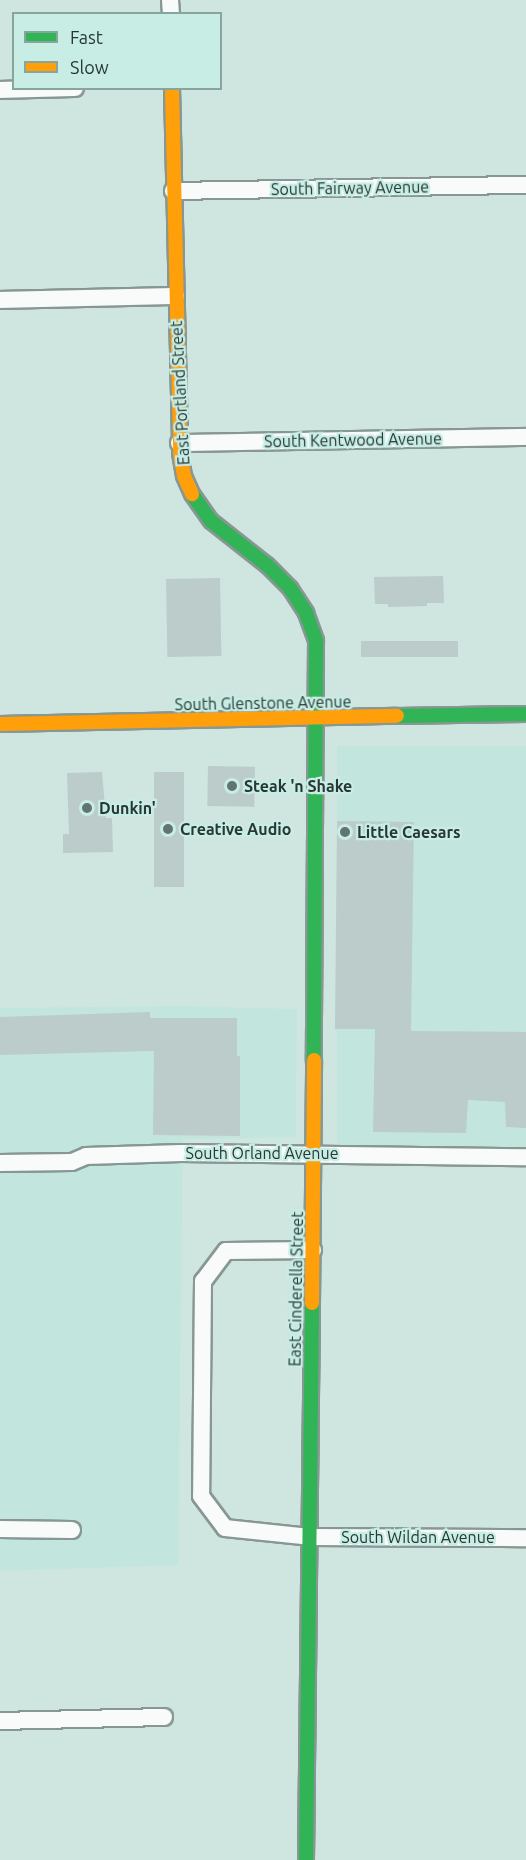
<!DOCTYPE html>
<style>
body{margin:0}
#map{position:relative;width:526px;height:1860px;overflow:hidden;background:#cfe5e0;font-family:Ubuntu,sans-serif}
div>[style]{position:absolute}
.built>*{inset:0;background:#c2e6de;transform-origin:0 0}
.building>*{inset:0;background:#bbcccb;transform-origin:0 0}
.roads{filter:drop-shadow(2px 0 #879794) drop-shadow(-2px 0 #879794) drop-shadow(0 2px #879794) drop-shadow(0 -2px #879794)}
.street>*{height:16px;margin:-8px;padding:0 8px;transform-origin:8px;border-radius:8px;background:#f8fbfa}
.fast>*{height:14px;margin:-7px;padding:0 7px;transform-origin:7px;border-radius:7px;background:#30b455}
.slow>*{height:14px;margin:-7px;padding:0 7px;transform-origin:7px;border-radius:7px;background:#ff9f0a}
.dots>*{width:16px;height:16px;translate:-50% -50%;box-sizing:border-box;border:3px solid #c7ede5;border-radius:50%}
span{translate:-50% -50%;white-space:nowrap;text-align:center;line-height:1.15;-webkit-text-stroke:4.5px #c7ede5;paint-order:stroke}
.street-label{font-size:16px;color:#283734}
.poi-label{font-size:16px;color:#283734;font-weight:700}
.left{translate:0 -50%;text-align:left}
.legend{position:absolute;left:12px;top:12px;width:210px;height:78px;box-sizing:border-box;background:#c7ede5;border:2px solid #87a49e;margin:0;padding:8px 10px;list-style:none;font-size:18px;color:#283734}
.legend li{display:flex;align-items:center;gap:12px;height:30px}
.legend b{width:30px;border:2px solid #87a49e}
</style>
<div id="map">
<div class="built">
<i style="left:526px;top:746px;width:401px;height:189px;rotate:90deg"></i>
<i style="clip-path:polygon(181px 1006px,297px 1009px,296px 1137px,183px 1139px,178px 1565px,0 1571px,0 1008px)"></i>
</div>
<div class="building">
<i style="clip-path:polygon(443px 576px,444px 603px,427px 603px,427px 606px,388px 607px,388px 604px,375px 604px,374px 577px)"></i>
<i style="left:220px;top:578px;width:78px;height:54px;rotate:89deg"></i>
<i style="left:458px;top:641px;width:16px;height:97px;rotate:90deg"></i>
<i style="left:208px;top:766px;width:47px;height:40px;rotate:1deg"></i>
<i style="clip-path:polygon(102px 772px,106px 818px,112px 818px,113px 852px,63px 853px,63px 834px,69px 834px,67px 773px)"></i>
<i style="left:154px;top:772px;width:30px;height:115px"></i>
<i style="clip-path:polygon(337px 821px,414px 822px,411px 1031px,526px 1032px,526px 1128px,506px 1127px,505px 1102px,468px 1100px,466px 1133px,373px 1132px,375px 1029px,335px 1029px)"></i>
<i style="clip-path:polygon(150px 1012px,150px 1018px,237px 1018px,237px 1056px,240px 1056px,240px 1136px,153px 1135px,154px 1051px,0 1055px,0 1017px)"></i>
</div>
<div class="roads">
<div class="street">
<i style="left:170px;top:0;width:14px;rotate:86deg"></i>
<i style="left:0;top:90px;width:75px;rotate:-1.5deg"></i>
<i style="left:173px;top:191px;width:353px;rotate:-1deg"></i>
<i style="left:0;top:300px;width:176px;rotate:-1.3deg"></i>
<i style="left:179px;top:443px;width:347px;rotate:-1deg"></i>
<i style="left:0;top:1163px;width:72px;rotate:-0.8deg"></i>
<i style="left:72px;top:1162px;width:15px;rotate:-23deg"></i>
<i style="left:86px;top:1156px;width:95px;rotate:-1.8deg"></i>
<i style="left:181px;top:1153px;width:345px;rotate:0.7deg"></i>
<i style="left:313px;top:1250px;width:87px;rotate:179.3deg"></i>
<i style="left:226px;top:1251px;width:38px;rotate:127deg"></i>
<i style="left:203px;top:1281px;width:215px;rotate:90.5deg"></i>
<i style="left:201px;top:1496px;width:40px;rotate:53deg"></i>
<i style="left:225px;top:1528px;width:85px;rotate:6deg"></i>
<i style="left:310px;top:1537px;width:216px;rotate:0.3deg"></i>
<i style="left:0;top:1529px;width:72px;rotate:0.8deg"></i>
<i style="left:0;top:1721px;width:164px;rotate:-1.4deg"></i>
</div>
<div class="fast">
<i style="left:192px;top:494px;width:33px;rotate:55deg"></i>
<i style="left:211px;top:521px;width:71px;rotate:38.2deg"></i>
<i style="left:267px;top:565px;width:33px;rotate:45deg"></i>
<i style="left:290px;top:588px;width:30px;rotate:57deg"></i>
<i style="left:306px;top:613px;width:30px;rotate:70deg"></i>
<i style="left:316px;top:641px;width:419px;rotate:90.3deg"></i>
<i style="left:397px;top:716px;width:129px;rotate:-0.9deg"></i>
<i style="left:306px;top:1860px;width:557px;rotate:-89.38deg"></i>
</div>
<div class="slow">
<i style="left:172px;top:88px;width:365px;rotate:88.7deg"></i>
<i style="left:180px;top:453px;width:23px;rotate:80deg"></i>
<i style="left:184px;top:476px;width:20px;rotate:66deg"></i>
<i style="left:0;top:724px;width:397px;rotate:-1.2deg"></i>
<i style="left:312px;top:1303px;width:243px;rotate:-89.5deg"></i>
</div>
</div>
<div class="dots">
<i style="left:232px;top:786px;background:#627470"></i>
<i style="left:87px;top:808px;background:#627470"></i>
<i style="left:168px;top:829px;background:#627470"></i>
<i style="left:345px;top:832px;background:#627470"></i>
</div>
<div class="street-label">
<span style="left:350px;top:188px;rotate:-1deg">South Fairway Avenue</span>
<span style="left:180px;top:393px;rotate:-93deg">East Portland Street</span>
<span style="left:353px;top:440px;rotate:-1deg">South Kentwood Avenue</span>
<span style="left:263px;top:703px;rotate:-1deg">South Glenstone Avenue</span>
<span style="left:262px;top:1153px">South Orland Avenue</span>
<span style="left:296px;top:1289px;rotate:-89deg">East Cinderella Street</span>
<span style="left:418px;top:1537px">South Wildan Avenue</span>
</div>
<div class="poi-label">
<span class="left" style="left:244px;top:786px">Steak 'n Shake</span>
<span class="left" style="left:99px;top:808px">Dunkin'</span>
<span class="left" style="left:180px;top:829px">Creative Audio</span>
<span class="left" style="left:357px;top:832px">Little Caesars</span>
</div>
<ul class="legend">
<li><b style="height:8px;background:#30b455"></b>Fast</li>
<li><b style="height:8px;background:#ff9f0a"></b>Slow</li>
</ul>
</div>
